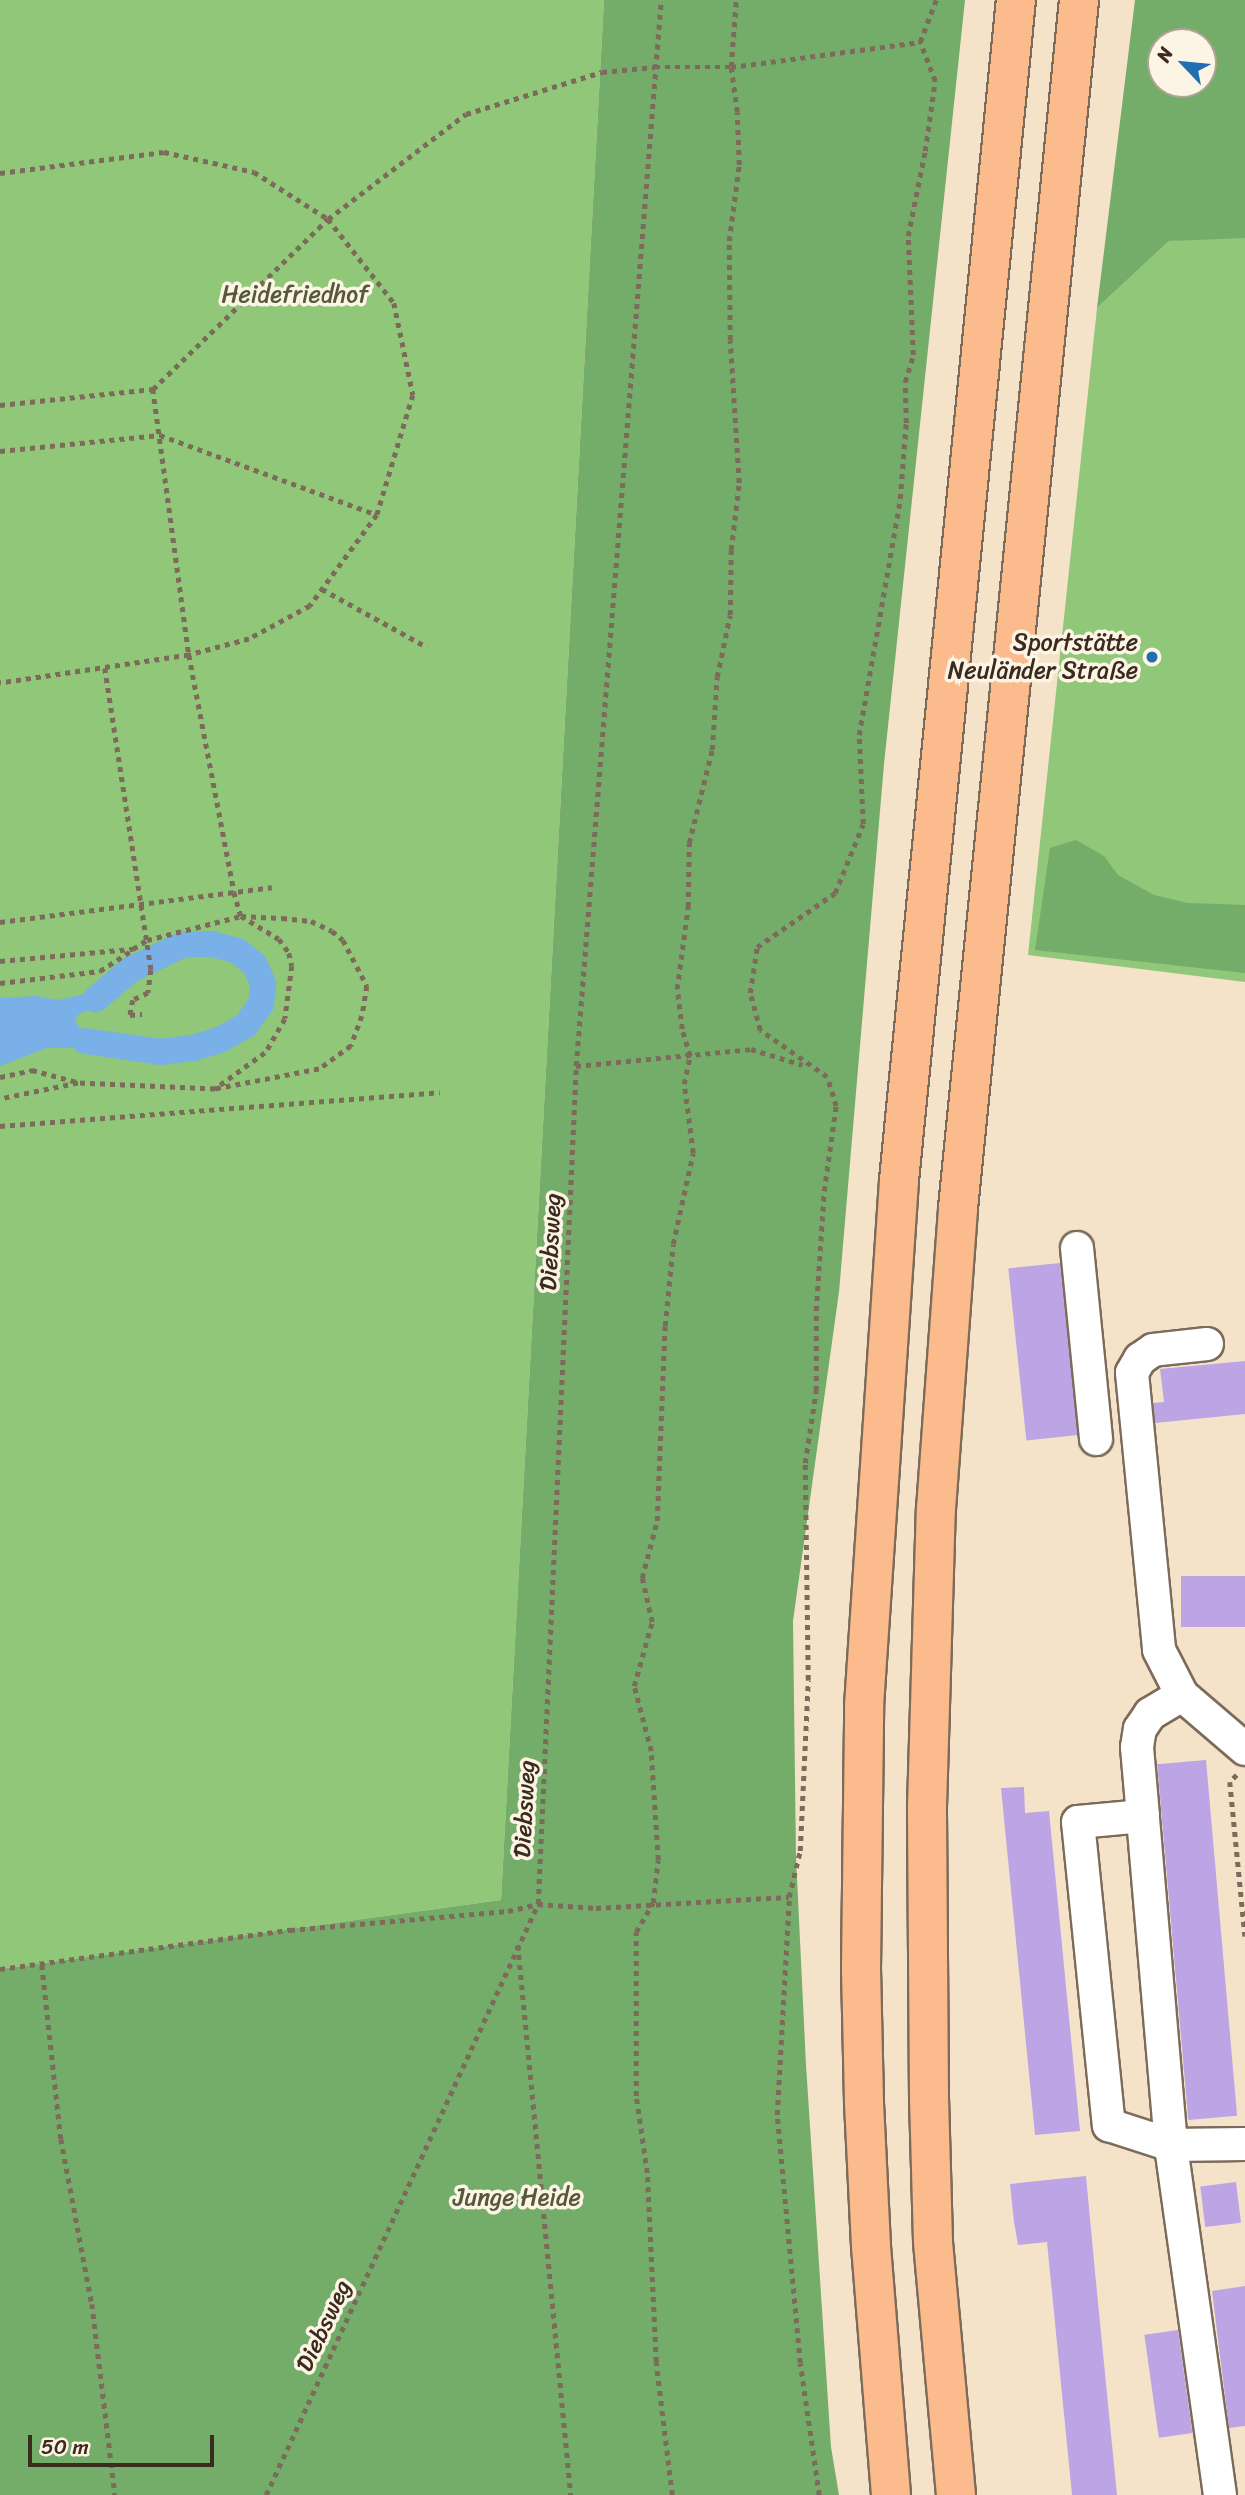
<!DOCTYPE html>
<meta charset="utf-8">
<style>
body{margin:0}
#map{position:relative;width:1245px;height:2495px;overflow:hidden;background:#f5e3c9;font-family:Sriracha,sans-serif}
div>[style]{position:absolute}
.green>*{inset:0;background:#90c779}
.forest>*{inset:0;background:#74ac69}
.water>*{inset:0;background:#79b0e8}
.canal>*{height:26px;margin:-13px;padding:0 13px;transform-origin:13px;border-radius:13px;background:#79b0e8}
.building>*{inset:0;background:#bda4e4;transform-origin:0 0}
.path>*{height:4.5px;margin-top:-2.25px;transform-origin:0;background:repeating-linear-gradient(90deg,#7c6b5a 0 5px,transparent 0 10px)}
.roads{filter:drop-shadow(2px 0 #7c6b5a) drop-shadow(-2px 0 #7c6b5a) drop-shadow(0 2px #7c6b5a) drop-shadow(0 -2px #7c6b5a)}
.minor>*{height:32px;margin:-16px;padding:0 16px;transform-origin:16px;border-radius:16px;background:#fff}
.highway>*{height:38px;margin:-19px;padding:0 19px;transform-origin:19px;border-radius:19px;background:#fbbb8d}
.dots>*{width:19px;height:19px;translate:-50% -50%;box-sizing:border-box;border:4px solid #fcf5e5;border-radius:50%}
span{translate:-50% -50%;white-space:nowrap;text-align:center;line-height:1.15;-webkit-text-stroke:7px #fcf5e5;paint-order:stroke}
.park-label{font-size:24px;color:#545939}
.poi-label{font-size:24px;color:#3b2a1e}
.right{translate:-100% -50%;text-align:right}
.street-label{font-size:24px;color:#3b2a1e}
.north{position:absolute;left:1147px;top:28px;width:70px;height:70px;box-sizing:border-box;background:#fcf5e5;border:2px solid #afa495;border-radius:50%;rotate:296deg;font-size:19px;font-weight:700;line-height:28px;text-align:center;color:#3b2a1e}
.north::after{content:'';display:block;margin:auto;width:24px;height:32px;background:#1f6fb2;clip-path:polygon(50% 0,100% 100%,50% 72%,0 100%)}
.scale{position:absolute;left:28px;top:2435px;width:186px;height:32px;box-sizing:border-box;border:4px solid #3b2a1e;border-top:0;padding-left:9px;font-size:21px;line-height:24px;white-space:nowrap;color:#3b2a1e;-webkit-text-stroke:5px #fcf5e5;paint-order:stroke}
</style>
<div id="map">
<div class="green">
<i style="clip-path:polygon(0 0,604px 0,501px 1900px,0 1969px)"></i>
<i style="clip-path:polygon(1224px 236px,1245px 238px,1245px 982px,1028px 955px,1097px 308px,1169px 241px)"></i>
</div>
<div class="forest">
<i style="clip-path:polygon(604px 0,965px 0,884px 764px,839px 1292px,793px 1621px,796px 1857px,806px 2065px,831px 2447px,839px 2495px,0 2495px,0 1969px,501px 1900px)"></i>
<i style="clip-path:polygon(evenodd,1135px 0,1245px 0,1245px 238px,1169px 241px,1097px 308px,1135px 0,1203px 42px,1203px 84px,1161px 84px,1161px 42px,1203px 42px)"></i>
<i style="clip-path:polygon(1076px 840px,1104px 856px,1118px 875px,1154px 895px,1188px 903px,1245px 905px,1245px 973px,1035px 950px,1050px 848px)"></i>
</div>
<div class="water">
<i style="clip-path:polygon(93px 992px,97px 1007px,79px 1014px,75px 1021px,84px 1033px,82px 1048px,47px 1048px,0 1066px,0 998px,36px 996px,59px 1000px)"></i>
</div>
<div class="canal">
<i style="left:85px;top:1041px;width:76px;rotate:8.3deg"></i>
<i style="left:160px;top:1052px;width:33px;rotate:-7deg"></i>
<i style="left:193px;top:1048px;width:30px;rotate:-17deg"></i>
<i style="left:222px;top:1039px;width:28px;rotate:-30deg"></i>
<i style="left:246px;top:1025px;width:26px;rotate:-54deg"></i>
<i style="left:261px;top:1004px;width:20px;rotate:-84deg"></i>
<i style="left:263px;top:984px;width:21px;rotate:-113deg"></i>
<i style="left:255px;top:965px;width:22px;rotate:-141deg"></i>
<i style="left:238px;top:951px;width:27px;rotate:-165deg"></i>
<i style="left:212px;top:944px;width:28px;rotate:180deg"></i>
<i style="left:184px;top:944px;width:60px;rotate:154.3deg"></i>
<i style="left:130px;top:970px;width:45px;rotate:139.5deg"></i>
</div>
<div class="building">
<i style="left:1060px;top:1263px;width:173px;height:52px;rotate:84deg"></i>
<i style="clip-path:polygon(1245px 1361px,1245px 1414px,1155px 1423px,1153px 1403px,1164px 1402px,1160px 1369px)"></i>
<i style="left:1245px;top:1576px;width:51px;height:64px;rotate:90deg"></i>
<i style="left:1206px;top:1760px;width:357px;height:49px;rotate:85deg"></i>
<i style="clip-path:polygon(1024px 1787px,1025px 1813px,1049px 1811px,1080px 2131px,1035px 2135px,1001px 1788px)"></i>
<i style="clip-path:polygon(1086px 2176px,1095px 2272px,1117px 2495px,1072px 2495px,1047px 2242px,1018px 2245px,1014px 2222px,1010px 2184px)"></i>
<i style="left:1236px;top:2182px;width:41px;height:36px;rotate:83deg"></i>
<i style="clip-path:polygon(1245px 2286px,1245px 2426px,1229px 2428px,1212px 2291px)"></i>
<i style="left:1178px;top:2330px;width:104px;height:34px;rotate:82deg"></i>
</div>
<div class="path">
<i style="left:0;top:173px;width:165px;rotate:-7.3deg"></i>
<i style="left:164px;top:152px;width:92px;rotate:12.5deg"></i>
<i style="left:254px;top:172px;width:88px;rotate:32.4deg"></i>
<i style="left:328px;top:219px;width:107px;rotate:51.8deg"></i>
<i style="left:394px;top:303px;width:94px;rotate:78.3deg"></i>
<i style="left:413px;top:395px;width:125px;rotate:106.7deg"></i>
<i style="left:377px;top:515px;width:113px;rotate:126.4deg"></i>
<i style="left:310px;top:606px;width:69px;rotate:151.6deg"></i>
<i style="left:249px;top:639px;width:62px;rotate:165.1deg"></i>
<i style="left:189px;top:655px;width:191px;rotate:171.6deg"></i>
<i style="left:153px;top:389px;width:244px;rotate:-44.2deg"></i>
<i style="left:328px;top:219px;width:173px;rotate:-37.3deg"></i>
<i style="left:466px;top:114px;width:142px;rotate:-17.2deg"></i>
<i style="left:602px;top:72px;width:53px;rotate:-5.4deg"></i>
<i style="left:655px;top:67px;width:76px"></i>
<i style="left:731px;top:67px;width:191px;rotate:-7.5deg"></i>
<i style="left:0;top:405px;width:154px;rotate:-6deg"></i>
<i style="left:153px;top:389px;width:268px;rotate:82.3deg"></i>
<i style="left:189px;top:655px;width:241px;rotate:79.2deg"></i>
<i style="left:234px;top:892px;width:25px;rotate:74deg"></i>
<i style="left:241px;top:916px;width:44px;rotate:31.2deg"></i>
<i style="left:279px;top:939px;width:17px;rotate:54deg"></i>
<i style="left:289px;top:953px;width:13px;rotate:77deg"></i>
<i style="left:292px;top:966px;width:53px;rotate:97.5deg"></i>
<i style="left:285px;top:1019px;width:39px;rotate:120deg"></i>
<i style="left:265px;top:1053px;width:62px;rotate:144.2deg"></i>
<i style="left:0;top:451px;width:161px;rotate:-5.7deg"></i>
<i style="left:160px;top:435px;width:231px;rotate:20.2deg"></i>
<i style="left:322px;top:589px;width:120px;rotate:28.9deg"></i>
<i style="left:105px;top:668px;width:305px;rotate:81.3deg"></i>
<i style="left:151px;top:970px;width:23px;rotate:97deg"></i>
<i style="left:148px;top:993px;width:17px;rotate:155deg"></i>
<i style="left:133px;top:1000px;width:15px;rotate:101deg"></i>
<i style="left:130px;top:1015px;width:12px;rotate:-5deg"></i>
<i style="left:0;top:922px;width:274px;rotate:-7.3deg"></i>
<i style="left:0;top:961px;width:134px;rotate:-5.2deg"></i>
<i style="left:133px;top:949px;width:17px;rotate:-33deg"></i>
<i style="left:147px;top:940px;width:97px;rotate:-14.3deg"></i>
<i style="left:241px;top:916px;width:41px;rotate:2.8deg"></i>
<i style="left:282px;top:918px;width:29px;rotate:6deg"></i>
<i style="left:311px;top:921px;width:23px;rotate:25deg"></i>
<i style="left:332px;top:931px;width:14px;rotate:39deg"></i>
<i style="left:343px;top:940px;width:52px;rotate:62.4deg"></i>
<i style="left:367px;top:986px;width:30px;rotate:99deg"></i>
<i style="left:362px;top:1016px;width:32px;rotate:110deg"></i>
<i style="left:351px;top:1046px;width:39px;rotate:144deg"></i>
<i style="left:319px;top:1069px;width:106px;rotate:169.1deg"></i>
<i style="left:215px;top:1089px;width:137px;rotate:-177.5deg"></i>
<i style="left:78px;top:1083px;width:80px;rotate:168.4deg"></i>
<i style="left:0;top:983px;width:101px;rotate:-6.8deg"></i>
<i style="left:100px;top:971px;width:38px;rotate:-33deg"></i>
<i style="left:576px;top:1066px;width:176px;rotate:-5.5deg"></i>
<i style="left:751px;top:1049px;width:54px;rotate:17.1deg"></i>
<i style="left:0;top:1077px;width:33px;rotate:-12deg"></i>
<i style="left:32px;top:1070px;width:47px;rotate:14.9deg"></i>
<i style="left:0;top:1126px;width:441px;rotate:-4.4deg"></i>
<i style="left:1237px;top:1775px;width:10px;rotate:135deg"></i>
<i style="left:1230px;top:1782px;width:155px;rotate:84.4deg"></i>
<i style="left:518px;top:1945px;width:553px;rotate:84.5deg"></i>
<i style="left:42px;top:1965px;width:175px;rotate:83.8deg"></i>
<i style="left:61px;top:2139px;width:168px;rotate:79.4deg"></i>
<i style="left:92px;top:2304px;width:192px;rotate:83.1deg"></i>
<i style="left:0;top:1969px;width:293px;rotate:-7.7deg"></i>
<i style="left:290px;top:1930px;width:219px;rotate:-5deg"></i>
<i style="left:508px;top:1911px;width:31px;rotate:-13deg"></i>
<i style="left:538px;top:1904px;width:58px;rotate:3.9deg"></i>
<i style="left:596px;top:1908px;width:193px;rotate:-3.3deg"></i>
<i style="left:266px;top:2495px;width:651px;rotate:-65.29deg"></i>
<i style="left:538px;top:1904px;width:839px;rotate:-87.4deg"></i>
<i style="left:576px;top:1066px;width:1069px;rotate:-85.44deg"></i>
<i style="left:672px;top:2495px;width:134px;rotate:-96.9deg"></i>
<i style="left:656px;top:2362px;width:189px;rotate:-92.7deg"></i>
<i style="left:647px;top:2173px;width:78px;rotate:-98.1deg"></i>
<i style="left:636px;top:2096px;width:164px;rotate:-90deg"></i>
<i style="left:636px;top:1932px;width:34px;rotate:-60deg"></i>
<i style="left:653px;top:1903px;width:43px;rotate:-83.4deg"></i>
<i style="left:658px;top:1860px;width:109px;rotate:-93.7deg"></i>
<i style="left:651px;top:1751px;width:67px;rotate:-104.7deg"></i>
<i style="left:634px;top:1686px;width:66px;rotate:-74.3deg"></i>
<i style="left:652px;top:1622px;width:45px;rotate:-102.8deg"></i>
<i style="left:642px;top:1578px;width:59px;rotate:-75.3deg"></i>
<i style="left:657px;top:1521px;width:195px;rotate:-87.7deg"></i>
<i style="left:665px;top:1326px;width:82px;rotate:-84.4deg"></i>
<i style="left:673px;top:1244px;width:93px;rotate:-77.6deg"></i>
<i style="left:693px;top:1153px;width:70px;rotate:-97.4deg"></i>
<i style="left:684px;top:1084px;width:29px;rotate:-78deg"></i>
<i style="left:690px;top:1056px;width:28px;rotate:-107deg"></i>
<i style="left:682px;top:1029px;width:40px;rotate:-97.1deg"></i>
<i style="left:677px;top:989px;width:83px;rotate:-82.4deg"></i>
<i style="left:688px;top:907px;width:64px;rotate:-89.1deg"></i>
<i style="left:689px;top:843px;width:96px;rotate:-76.1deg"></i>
<i style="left:712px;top:750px;width:73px;rotate:-86.1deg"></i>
<i style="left:717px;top:677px;width:63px;rotate:-78.2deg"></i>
<i style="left:730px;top:615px;width:65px;rotate:-89.1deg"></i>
<i style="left:731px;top:550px;width:67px;rotate:-83.2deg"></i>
<i style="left:739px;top:483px;width:143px;rotate:-93.6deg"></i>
<i style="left:730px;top:340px;width:99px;rotate:-90.6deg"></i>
<i style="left:729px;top:241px;width:77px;rotate:-82.5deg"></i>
<i style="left:739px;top:165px;width:53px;rotate:-92.2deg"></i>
<i style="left:737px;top:112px;width:45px;rotate:-97.6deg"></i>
<i style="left:731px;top:67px;width:67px;rotate:-85.7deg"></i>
<i style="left:819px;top:2495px;width:133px;rotate:-98.2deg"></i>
<i style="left:800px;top:2363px;width:249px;rotate:-95.3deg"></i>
<i style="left:777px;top:2115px;width:218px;rotate:-86.8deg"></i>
<i style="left:789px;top:1897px;width:47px;rotate:-76.6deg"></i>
<i style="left:800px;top:1851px;width:171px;rotate:-87.3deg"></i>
<i style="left:808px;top:1680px;width:217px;rotate:-90.8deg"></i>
<i style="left:805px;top:1463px;width:73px;rotate:-81.3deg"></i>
<i style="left:816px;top:1391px;width:80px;rotate:-90deg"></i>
<i style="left:816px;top:1311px;width:120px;rotate:-86.2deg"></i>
<i style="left:824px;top:1191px;width:86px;rotate:-82deg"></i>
<i style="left:836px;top:1106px;width:30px;rotate:-107deg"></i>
<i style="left:827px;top:1077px;width:82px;rotate:-145deg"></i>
<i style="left:760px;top:1030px;width:38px;rotate:-105deg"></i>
<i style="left:750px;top:993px;width:47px;rotate:-81.3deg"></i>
<i style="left:757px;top:947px;width:95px;rotate:-34.7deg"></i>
<i style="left:835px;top:893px;width:74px;rotate:-67.9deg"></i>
<i style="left:863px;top:824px;width:89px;rotate:-92.6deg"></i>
<i style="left:859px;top:735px;width:240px;rotate:-80.1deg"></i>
<i style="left:900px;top:499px;width:76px;rotate:-85.5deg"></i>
<i style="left:906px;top:423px;width:41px;rotate:-91.4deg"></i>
<i style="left:905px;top:382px;width:28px;rotate:-73deg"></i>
<i style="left:913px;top:355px;width:119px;rotate:-92.4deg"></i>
<i style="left:908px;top:236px;width:87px;rotate:-78.7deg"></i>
<i style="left:925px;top:151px;width:71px;rotate:-81.9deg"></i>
<i style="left:935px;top:81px;width:42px;rotate:-111deg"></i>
<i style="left:920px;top:42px;width:45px;rotate:-69.1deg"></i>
</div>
<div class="roads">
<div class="minor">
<i style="left:1077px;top:1248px;width:192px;rotate:84.3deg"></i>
<i style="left:1207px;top:1344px;width:54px;rotate:173.7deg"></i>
<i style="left:1153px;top:1350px;width:16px;rotate:145deg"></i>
<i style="left:1140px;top:1359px;width:16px;rotate:120deg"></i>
<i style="left:1132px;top:1373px;width:278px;rotate:84.4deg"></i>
<i style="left:1159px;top:1650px;width:51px;rotate:62.9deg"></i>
<i style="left:1182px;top:1695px;width:83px;rotate:40.6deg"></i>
<i style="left:1143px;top:1816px;width:65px;rotate:174.7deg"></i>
<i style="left:1078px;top:1822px;width:305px;rotate:84.2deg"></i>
<i style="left:1109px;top:2125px;width:65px;rotate:17.9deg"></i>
<i style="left:1171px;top:2145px;width:330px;rotate:-94.9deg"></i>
<i style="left:1143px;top:1816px;width:69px;rotate:-95deg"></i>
<i style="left:1137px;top:1747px;width:18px;rotate:-81deg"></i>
<i style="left:1140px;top:1729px;width:18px;rotate:-56deg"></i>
<i style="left:1150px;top:1714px;width:37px;rotate:-31deg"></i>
<i style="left:1220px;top:2495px;width:353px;rotate:-98deg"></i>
<i style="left:1171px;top:2145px;width:74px;rotate:-0.8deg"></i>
</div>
<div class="highway">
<i style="left:891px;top:2495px;width:250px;rotate:-94.6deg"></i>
<i style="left:871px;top:2246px;width:145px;rotate:-92.8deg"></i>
<i style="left:864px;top:2101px;width:132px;rotate:-91.3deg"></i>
<i style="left:861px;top:1969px;width:263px;rotate:-89.3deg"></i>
<i style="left:864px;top:1706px;width:527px;rotate:-86.19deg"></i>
<i style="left:899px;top:1180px;width:1186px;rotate:-84.34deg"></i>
<i style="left:956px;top:2495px;width:255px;rotate:-95.2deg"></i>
<i style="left:933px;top:2241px;width:143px;rotate:-91.6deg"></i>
<i style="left:929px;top:2098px;width:291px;rotate:-90.4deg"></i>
<i style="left:927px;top:1807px;width:298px;rotate:-88.3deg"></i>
<i style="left:936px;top:1509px;width:302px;rotate:-85.8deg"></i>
<i style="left:958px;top:1208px;width:1214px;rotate:-84.28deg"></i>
</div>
</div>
<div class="dots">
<i style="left:1152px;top:657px;background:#1f6fb2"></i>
</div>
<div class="park-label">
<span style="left:295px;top:295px">Heidefriedhof</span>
<span style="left:517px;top:2198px">Junge Heide</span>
</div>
<div class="poi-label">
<span class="right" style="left:1138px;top:657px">Sportstätte<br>Neuländer Straße</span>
</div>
<div class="street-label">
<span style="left:551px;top:1242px;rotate:-87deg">Diebsweg</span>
<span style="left:525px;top:1809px;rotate:-87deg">Diebsweg</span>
<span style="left:324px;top:2326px;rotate:-65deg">Diebsweg</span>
</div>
<div class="north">N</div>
<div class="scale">50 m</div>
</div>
